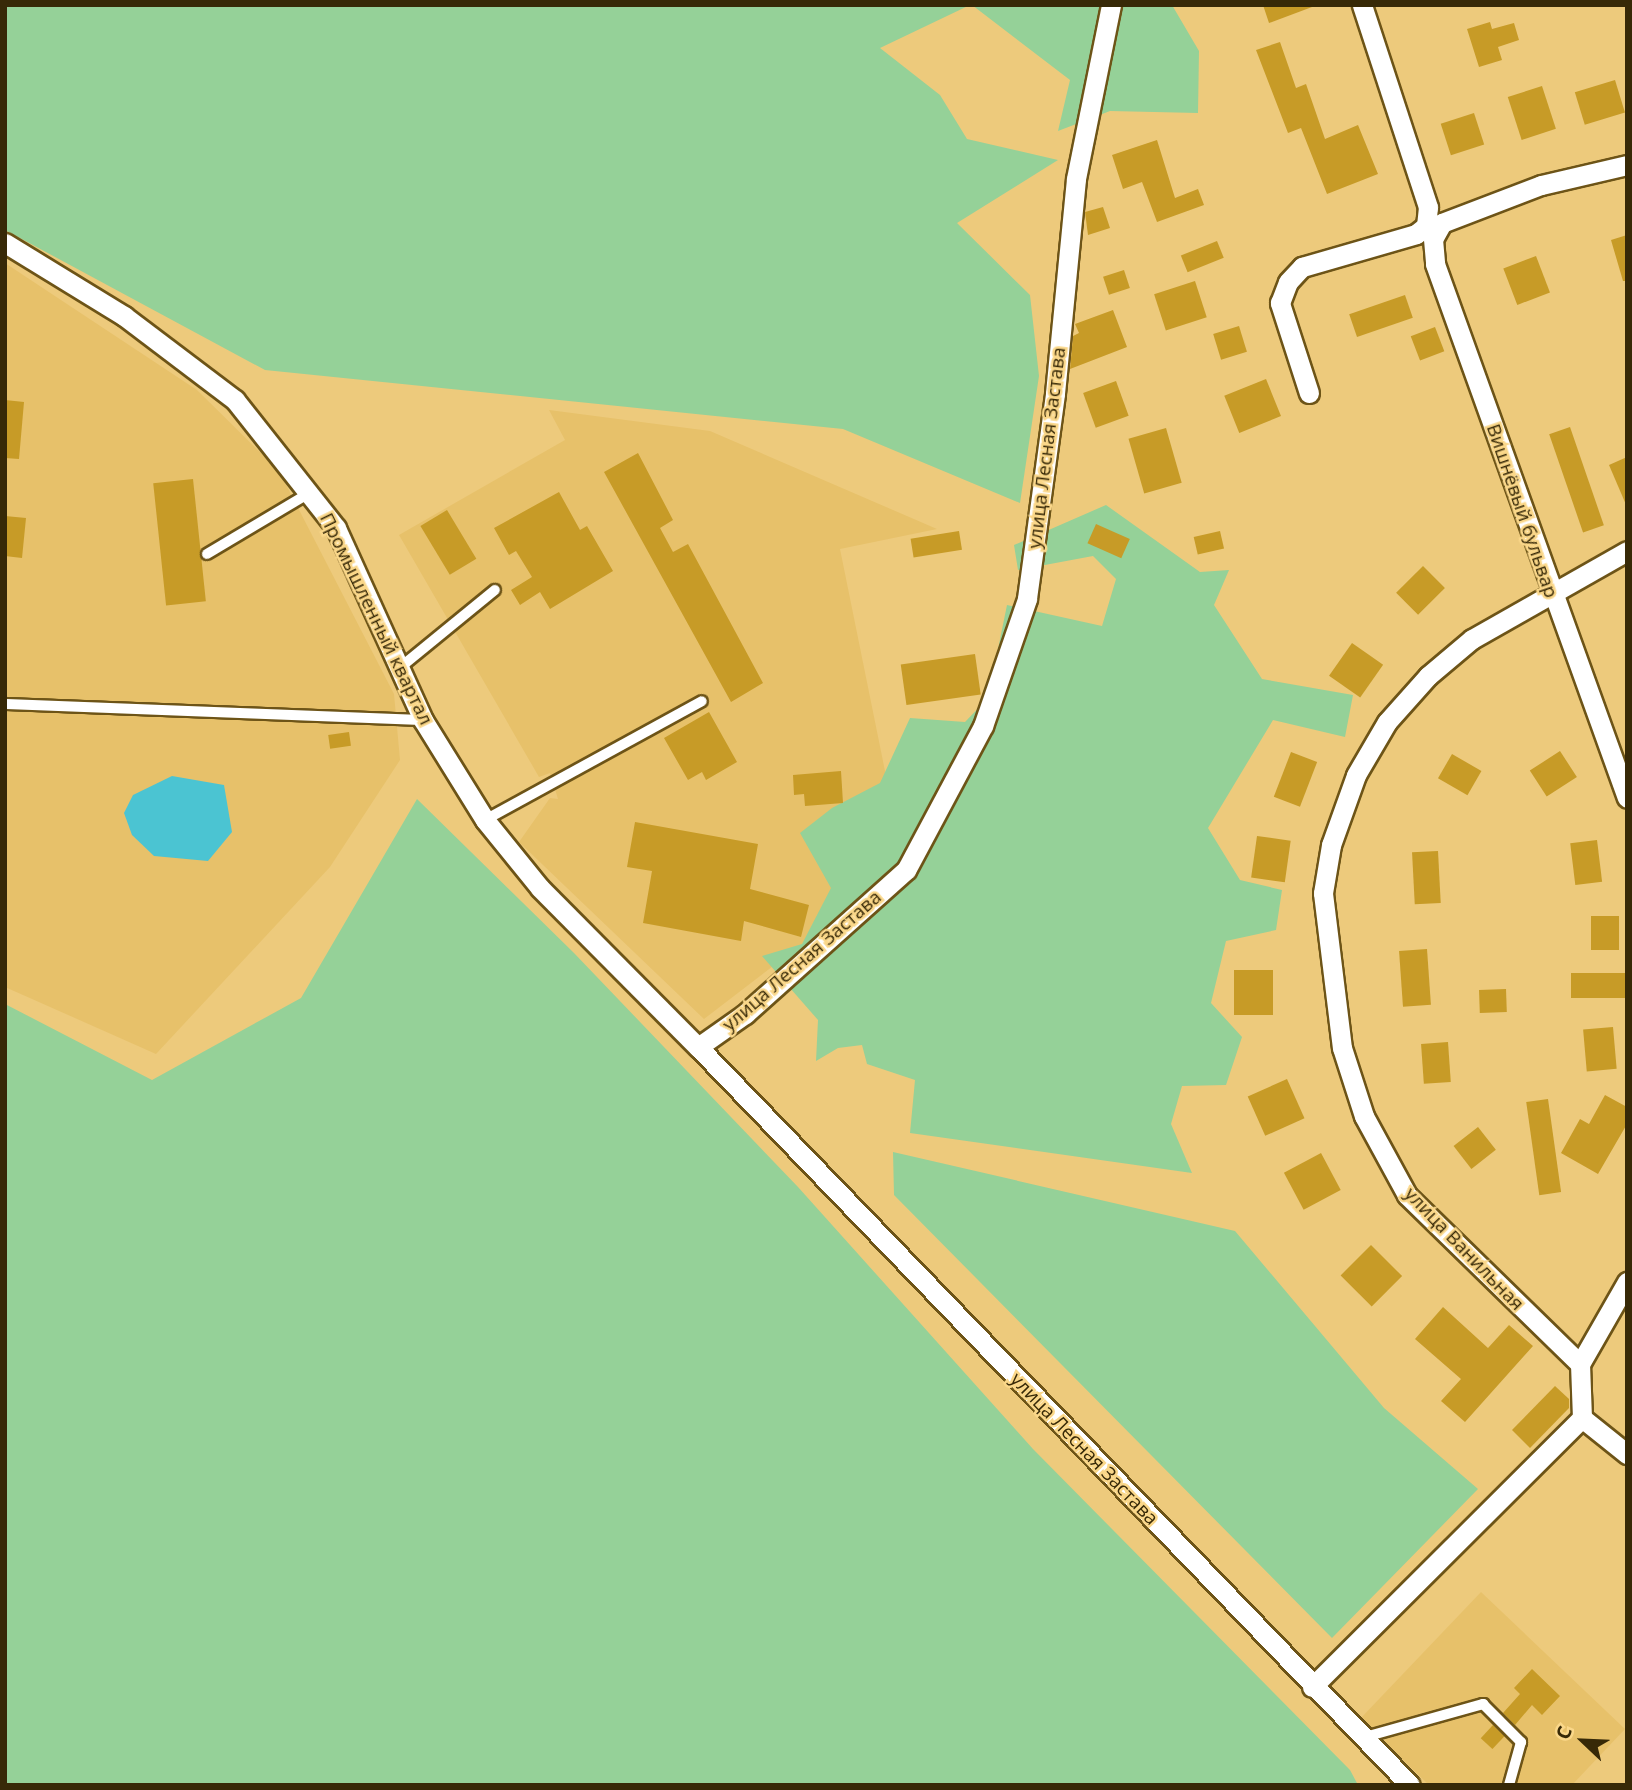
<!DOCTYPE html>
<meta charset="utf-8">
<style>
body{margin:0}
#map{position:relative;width:1632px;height:1790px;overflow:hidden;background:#edca7c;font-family:"Open Sans",sans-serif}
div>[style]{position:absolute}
.built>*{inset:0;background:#e7c16a}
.green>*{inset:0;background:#95d198}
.water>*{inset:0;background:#4bc4d2}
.building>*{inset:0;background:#c79b27;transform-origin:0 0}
.roads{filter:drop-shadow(2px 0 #6d5417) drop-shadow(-2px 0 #6d5417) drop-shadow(0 2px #6d5417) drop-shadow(0 -2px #6d5417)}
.lane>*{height:10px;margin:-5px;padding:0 5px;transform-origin:5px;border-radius:5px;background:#fff}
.street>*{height:19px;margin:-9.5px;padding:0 9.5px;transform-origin:9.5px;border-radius:9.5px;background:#fff}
span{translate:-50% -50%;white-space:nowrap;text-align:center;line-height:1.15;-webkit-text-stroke:5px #fad789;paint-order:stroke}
.street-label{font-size:19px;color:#372907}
.frame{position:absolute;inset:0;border:7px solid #372907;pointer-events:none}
.north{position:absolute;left:1548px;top:1706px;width:70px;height:70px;-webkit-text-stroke:5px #fad789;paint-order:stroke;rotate:293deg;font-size:19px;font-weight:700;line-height:28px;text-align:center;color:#372907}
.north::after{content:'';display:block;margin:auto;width:24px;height:32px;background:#372907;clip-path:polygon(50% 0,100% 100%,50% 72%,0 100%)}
</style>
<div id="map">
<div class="built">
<i style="clip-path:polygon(5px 263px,197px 390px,279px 471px,394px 694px,400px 760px,330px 867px,156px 1054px,5px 987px)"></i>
<i style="clip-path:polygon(549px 410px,710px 431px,937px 529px,840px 549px,900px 845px,837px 917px,704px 1019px,519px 842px,550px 798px,558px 799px,550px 773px,539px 777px,399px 535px,565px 440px)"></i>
<i style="clip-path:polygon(1481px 1592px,1625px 1729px,1572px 1785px,1429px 1785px,1360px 1719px)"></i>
</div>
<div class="green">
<i style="clip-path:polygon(5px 5px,970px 5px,880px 48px,940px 95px,967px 139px,1058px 160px,957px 223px,1030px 295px,1039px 376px,1020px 503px,843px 429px,265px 370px,5px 230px)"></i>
<i style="clip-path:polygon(972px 5px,1172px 5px,1199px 51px,1198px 113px,1110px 111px,1058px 131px,1070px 80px)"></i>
<i style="clip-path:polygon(1106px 505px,1200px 572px,1229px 570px,1214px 605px,1262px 679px,1353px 695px,1345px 737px,1273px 720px,1208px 828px,1240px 880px,1282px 890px,1276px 930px,1226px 941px,1211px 1003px,1242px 1037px,1226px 1085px,1182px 1086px,1171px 1124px,1192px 1173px,910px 1133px,915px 1080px,867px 1064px,862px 1045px,838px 1048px,816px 1061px,818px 1020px,762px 956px,802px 944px,831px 888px,800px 833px,832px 808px,880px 783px,910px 718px,965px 722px,988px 698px,1007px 605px,1102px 626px,1116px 579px,1093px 556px,1018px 570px,1014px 545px)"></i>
<i style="clip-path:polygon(417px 799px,574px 953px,798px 1187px,1033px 1449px,1350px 1770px,1358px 1785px,5px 1785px,5px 1004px,152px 1080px,301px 998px)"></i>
<i style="clip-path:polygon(893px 1152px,1235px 1231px,1384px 1408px,1478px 1489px,1332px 1638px,894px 1195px)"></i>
</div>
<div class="water">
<i style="clip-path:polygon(172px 776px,224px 785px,232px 832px,208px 861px,154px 856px,132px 835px,124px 813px,133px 795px)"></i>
</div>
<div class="building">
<i style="clip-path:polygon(1263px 5px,1312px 5px,1312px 7px,1269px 23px)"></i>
<i style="clip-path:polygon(1490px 22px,1492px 29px,1514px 23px,1519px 40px,1498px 47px,1502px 60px,1479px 67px,1467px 29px)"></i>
<i style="clip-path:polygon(1280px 42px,1296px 88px,1306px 84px,1325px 139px,1358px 125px,1378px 174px,1327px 194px,1301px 128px,1288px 133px,1256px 50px)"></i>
<i style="left:1615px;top:80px;width:34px;height:42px;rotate:73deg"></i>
<i style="left:1542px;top:86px;width:45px;height:36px;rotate:72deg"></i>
<i style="left:1474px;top:113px;width:33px;height:35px;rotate:72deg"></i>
<i style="clip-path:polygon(1157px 140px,1175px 198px,1198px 189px,1204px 205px,1157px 222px,1142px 182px,1123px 189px,1112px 155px)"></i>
<i style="clip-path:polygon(1103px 207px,1110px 228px,1088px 235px,1085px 212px)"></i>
<i style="clip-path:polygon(1627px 235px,1627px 281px,1623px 281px,1611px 240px)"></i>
<i style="left:1217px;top:241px;width:18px;height:39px;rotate:68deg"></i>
<i style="left:1536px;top:256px;width:39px;height:35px;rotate:69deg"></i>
<i style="left:1124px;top:270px;width:19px;height:22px;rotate:72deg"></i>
<i style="left:1195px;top:281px;width:38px;height:43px;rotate:72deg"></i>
<i style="left:1405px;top:295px;width:24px;height:59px;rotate:71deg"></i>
<i style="clip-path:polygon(1113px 310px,1127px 347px,1070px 369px,1073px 336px,1079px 333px,1075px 324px)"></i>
<i style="left:1239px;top:326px;width:27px;height:27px;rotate:73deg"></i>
<i style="left:1435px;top:327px;width:26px;height:26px;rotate:69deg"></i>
<i style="left:1266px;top:379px;width:40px;height:45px;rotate:68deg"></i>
<i style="left:1116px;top:381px;width:37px;height:35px;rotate:70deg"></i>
<i style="clip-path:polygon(5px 400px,24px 402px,19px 459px,5px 458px)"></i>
<i style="left:1570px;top:427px;width:104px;height:22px;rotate:71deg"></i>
<i style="left:1166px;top:428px;width:57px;height:39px;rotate:74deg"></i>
<i style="clip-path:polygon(638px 453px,673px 520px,660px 528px,673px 552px,688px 544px,763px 683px,731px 702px,604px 472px)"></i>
<i style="clip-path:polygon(1627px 457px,1627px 507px,1609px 465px)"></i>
<i style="left:193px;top:479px;width:123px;height:40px;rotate:84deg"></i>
<i style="clip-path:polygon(559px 492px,580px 530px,587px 526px,613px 571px,550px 609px,540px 592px,520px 605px,511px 590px,532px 577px,516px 551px,509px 555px,494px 528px)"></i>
<i style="left:447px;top:510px;width:57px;height:31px;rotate:59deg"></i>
<i style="clip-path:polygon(5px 516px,26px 518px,22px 558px,5px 556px)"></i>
<i style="left:1096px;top:524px;width:37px;height:21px;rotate:24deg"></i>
<i style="left:959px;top:531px;width:19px;height:49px;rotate:81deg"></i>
<i style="left:1220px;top:531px;width:18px;height:27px;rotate:77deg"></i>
<i style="left:1423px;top:566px;width:31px;height:38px;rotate:45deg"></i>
<i style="left:1352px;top:643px;width:38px;height:40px;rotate:35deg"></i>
<i style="left:975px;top:654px;width:41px;height:75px;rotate:82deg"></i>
<i style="clip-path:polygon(709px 712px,737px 762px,706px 780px,702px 772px,688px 780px,664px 738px)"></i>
<i style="left:349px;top:732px;width:14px;height:21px;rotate:82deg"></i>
<i style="left:1560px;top:751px;width:31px;height:36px;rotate:57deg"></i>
<i style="left:1291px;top:752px;width:28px;height:48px;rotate:21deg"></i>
<i style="left:1452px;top:754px;width:34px;height:28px;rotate:30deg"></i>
<i style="clip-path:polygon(841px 771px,843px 803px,805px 806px,804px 794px,794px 795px,793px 775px)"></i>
<i style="clip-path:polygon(635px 822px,758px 844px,750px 889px,809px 905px,801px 937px,744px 921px,741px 941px,643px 923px,652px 871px,627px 867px)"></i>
<i style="left:1257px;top:836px;width:34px;height:42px;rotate:8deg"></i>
<i style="left:1597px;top:840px;width:42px;height:27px;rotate:83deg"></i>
<i style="left:1438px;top:851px;width:52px;height:26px;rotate:87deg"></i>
<i style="left:1591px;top:916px;width:28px;height:34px"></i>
<i style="left:1427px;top:949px;width:56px;height:28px;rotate:86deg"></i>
<i style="left:1234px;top:970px;width:39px;height:45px"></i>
<i style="left:1627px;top:973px;width:25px;height:56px;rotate:90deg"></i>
<i style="left:1506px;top:989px;width:23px;height:27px;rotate:88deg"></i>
<i style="left:1613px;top:1027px;width:42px;height:30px;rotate:85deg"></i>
<i style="left:1448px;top:1042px;width:40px;height:27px;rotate:86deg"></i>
<i style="left:1287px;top:1079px;width:43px;height:43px;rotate:66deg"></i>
<i style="clip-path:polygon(1605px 1095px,1627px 1107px,1627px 1124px,1598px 1174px,1561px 1153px,1580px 1119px,1589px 1124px)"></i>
<i style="left:1548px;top:1099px;width:94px;height:22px;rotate:82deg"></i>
<i style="left:1478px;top:1127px;width:29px;height:31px;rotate:52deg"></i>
<i style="left:1321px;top:1153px;width:42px;height:42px;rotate:62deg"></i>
<i style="left:1371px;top:1245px;width:44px;height:43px;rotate:45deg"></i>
<i style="clip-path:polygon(1443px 1307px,1488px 1348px,1509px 1325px,1533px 1346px,1465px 1422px,1441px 1401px,1461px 1379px,1415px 1339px)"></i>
<i style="clip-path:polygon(1555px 1386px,1569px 1399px,1569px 1408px,1530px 1448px,1512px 1430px)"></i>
<i style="clip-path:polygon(1532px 1669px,1560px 1696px,1542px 1715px,1532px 1705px,1515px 1725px,1503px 1713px,1520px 1694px,1514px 1688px)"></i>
<i style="left:1493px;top:1725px;width:16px;height:18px;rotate:43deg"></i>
</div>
<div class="roads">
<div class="lane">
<i style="left:207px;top:554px;width:121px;rotate:-30.8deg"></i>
<i style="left:402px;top:666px;width:120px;rotate:-39.3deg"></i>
<i style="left:5px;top:704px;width:418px;rotate:2.2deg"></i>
<i style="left:485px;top:820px;width:247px;rotate:-28.7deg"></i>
<i style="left:1365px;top:1737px;width:123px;rotate:-15.6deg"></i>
<i style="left:1483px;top:1704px;width:54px;rotate:45deg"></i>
<i style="left:1521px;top:1742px;width:45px;rotate:105.6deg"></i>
</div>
<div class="street">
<i style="left:1111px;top:5px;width:177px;rotate:101.4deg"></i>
<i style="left:1076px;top:179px;width:216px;rotate:95.6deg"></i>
<i style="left:1055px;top:394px;width:207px;rotate:97.8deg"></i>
<i style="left:1027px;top:599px;width:134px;rotate:109.1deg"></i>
<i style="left:983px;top:726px;width:163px;rotate:118.1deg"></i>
<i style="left:906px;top:870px;width:216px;rotate:138.2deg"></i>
<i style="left:745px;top:1014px;width:57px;rotate:144.9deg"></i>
<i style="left:698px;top:1047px;width:1025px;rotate:46.03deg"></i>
<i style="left:1627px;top:165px;width:88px;rotate:166.9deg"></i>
<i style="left:1541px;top:185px;width:106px;rotate:159deg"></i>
<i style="left:1442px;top:223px;width:18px;rotate:119deg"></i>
<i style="left:1433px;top:239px;width:25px;rotate:85deg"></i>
<i style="left:1435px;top:264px;width:567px;rotate:70.22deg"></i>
<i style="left:5px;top:243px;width:140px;rotate:31.5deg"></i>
<i style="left:124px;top:316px;width:139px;rotate:37.1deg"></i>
<i style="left:235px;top:400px;width:163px;rotate:51.7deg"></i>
<i style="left:336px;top:528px;width:211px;rotate:65.6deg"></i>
<i style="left:423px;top:720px;width:118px;rotate:58.2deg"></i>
<i style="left:485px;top:820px;width:87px;rotate:51deg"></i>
<i style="left:540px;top:888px;width:224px;rotate:45.2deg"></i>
<i style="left:1309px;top:393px;width:95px;rotate:-107.9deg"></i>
<i style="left:1280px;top:303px;width:22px;rotate:-69deg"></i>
<i style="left:1288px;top:282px;width:21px;rotate:-47deg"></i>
<i style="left:1302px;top:267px;width:119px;rotate:-16.1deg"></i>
<i style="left:1416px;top:234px;width:13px;rotate:-39deg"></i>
<i style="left:1426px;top:226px;width:19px;rotate:-84deg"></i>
<i style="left:1428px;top:207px;width:213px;rotate:-108.1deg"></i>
<i style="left:1580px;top:1364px;width:242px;rotate:-135.7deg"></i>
<i style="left:1407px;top:1195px;width:90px;rotate:-118.6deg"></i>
<i style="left:1364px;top:1116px;width:71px;rotate:-107.9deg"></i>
<i style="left:1342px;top:1048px;width:156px;rotate:-97deg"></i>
<i style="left:1323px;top:893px;width:49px;rotate:-80.5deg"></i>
<i style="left:1331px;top:845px;width:74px;rotate:-70.3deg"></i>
<i style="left:1356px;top:775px;width:61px;rotate:-59.7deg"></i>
<i style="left:1387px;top:722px;width:62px;rotate:-48.3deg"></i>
<i style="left:1428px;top:676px;width:57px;rotate:-40.1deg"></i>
<i style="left:1472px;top:639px;width:178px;rotate:-29.6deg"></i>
<i style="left:1582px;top:1418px;width:54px;rotate:-92.1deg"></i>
<i style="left:1580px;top:1364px;width:95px;rotate:-60.2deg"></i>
<i style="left:1312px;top:1687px;width:381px;rotate:-44.9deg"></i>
<i style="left:1582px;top:1418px;width:58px;rotate:38.7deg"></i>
</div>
</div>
<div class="street-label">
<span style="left:1047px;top:448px;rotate:-83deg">улица Лесная Застава</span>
<span style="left:1522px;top:511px;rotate:71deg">Вишнёвый бульвар</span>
<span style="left:376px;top:619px;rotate:64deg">Промышленный квартал</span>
<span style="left:802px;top:961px;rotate:-41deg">улица Лесная Застава</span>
<span style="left:1464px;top:1249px;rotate:46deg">улица Ванильная</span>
<span style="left:1084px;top:1449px;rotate:46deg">улица Лесная Застава</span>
</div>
<div class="frame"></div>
<div class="north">С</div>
</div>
